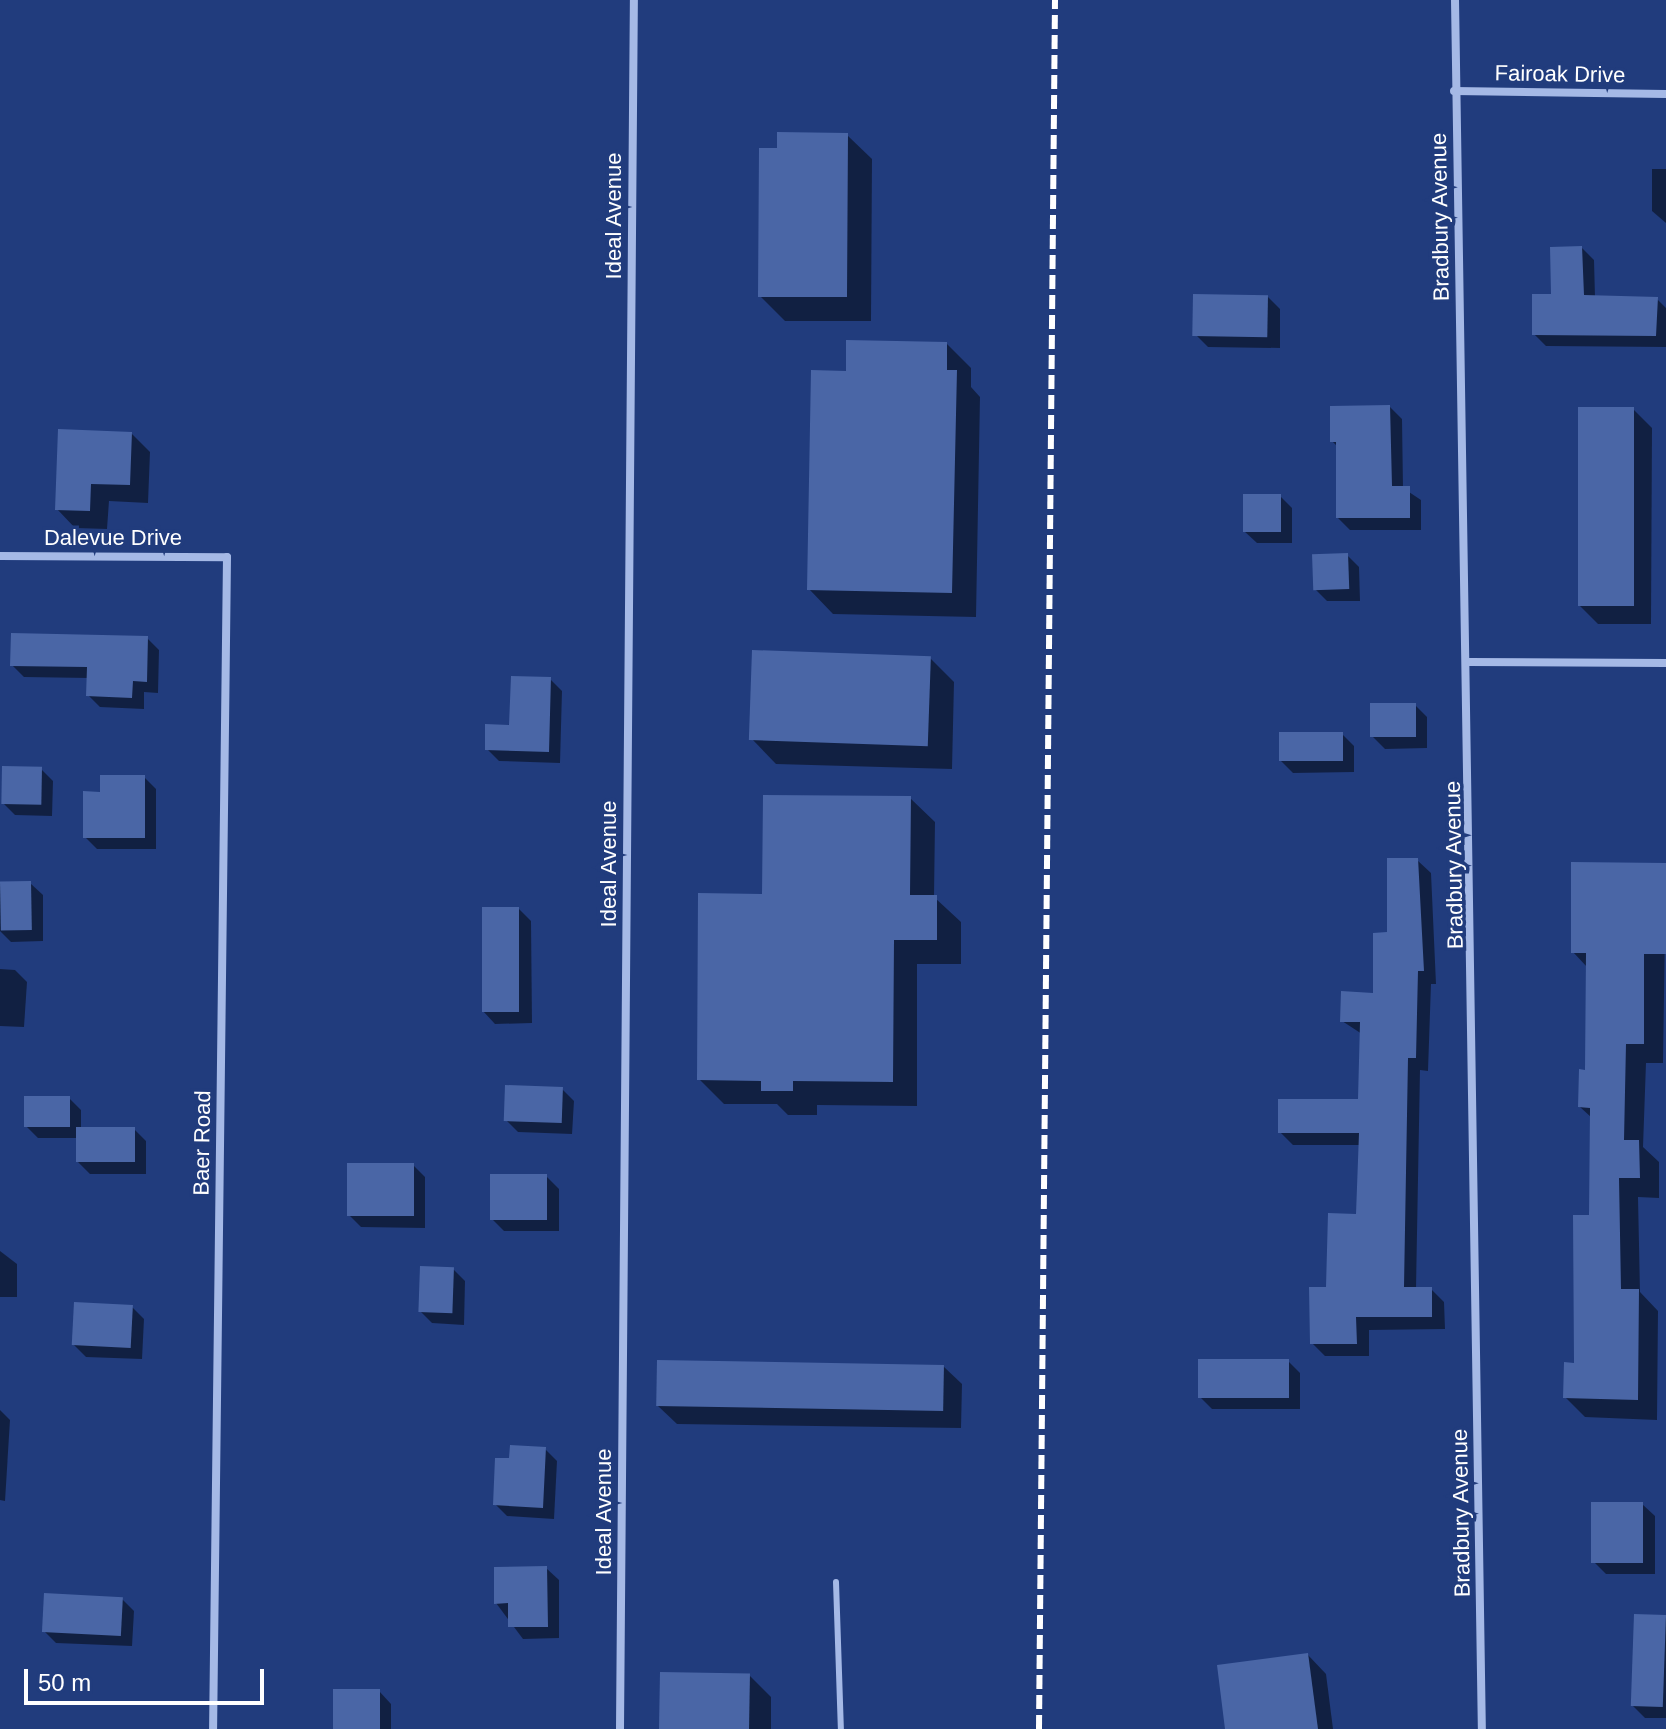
<!DOCTYPE html>
<style>
body{margin:0}
#map{position:relative;width:1666px;height:1729px;overflow:hidden;background:#213c7d;font-family:Arial,sans-serif}
div>[style]{position:absolute}
.shadow>*{inset:0;background:#0007}
.building>*{inset:0;background:#4a66a6;transform-origin:0 0}
.lane>*{height:6px;margin:-3px;padding:0 3px;transform-origin:3px;border-radius:3px;background:#a5b9e6}
.street>*{height:8px;margin:-4px;padding:0 4px;transform-origin:4px;border-radius:4px;background:#a5b9e6}
.rail>*{height:6px;margin-top:-3px;transform-origin:0;background:repeating-linear-gradient(90deg,#fff 0 14px,transparent 0 20px)}
span{translate:-50% -50%;white-space:nowrap;text-align:center;line-height:1.15;-webkit-text-stroke:7px #213c7d;paint-order:stroke}
.street-label{font-size:22px;color:#fff}
.scale{position:absolute;left:24px;top:1669px;width:240px;height:36px;box-sizing:border-box;border:4px solid #fff;border-top:0;padding-left:10px;font-size:24px;line-height:28px;white-space:nowrap;color:#fff;-webkit-text-stroke:6px #213c7d;paint-order:stroke}
</style>
<div id="map">
<div class="shadow">
<i style="clip-path:polygon(847px 135px,872px 159px,871px 321px,785px 321px,760px 296px,779px 150px)"></i>
<i style="clip-path:polygon(1652px 169px,1666px 169px,1666px 223px,1652px 211px)"></i>
<i style="clip-path:polygon(1582px 248px,1594px 260px,1595px 297px,1657px 299px,1666px 308px,1666px 347px,1546px 346px,1534px 334px)"></i>
<i style="clip-path:polygon(1268px 297px,1280px 309px,1280px 348px,1208px 347px,1196px 335px)"></i>
<i style="clip-path:polygon(947px 344px,971px 368px,971px 387px,980px 397px,976px 617px,833px 614px,809px 589px,848px 373px)"></i>
<i style="clip-path:polygon(1390px 407px,1402px 419px,1403px 488px,1421px 500px,1421px 530px,1350px 530px,1338px 518px,1338px 447px,1332px 441px)"></i>
<i style="clip-path:polygon(1633px 409px,1652px 428px,1651px 624px,1598px 624px,1579px 605px)"></i>
<i style="clip-path:polygon(131px 433px,150px 452px,148px 503px,109px 501px,107px 529px,75px 528px,57px 509px)"></i>
<i style="clip-path:polygon(1280px 496px,1292px 508px,1292px 543px,1257px 543px,1244px 531px)"></i>
<i style="clip-path:polygon(1347px 555px,1359px 567px,1360px 601px,1327px 601px,1315px 589px)"></i>
<i style="clip-path:polygon(147px 638px,159px 650px,158px 693px,144px 692px,144px 709px,100px 707px,88px 695px,89px 678px,24px 677px,12px 665px)"></i>
<i style="clip-path:polygon(930px 658px,954px 682px,952px 769px,776px 764px,752px 739px)"></i>
<i style="clip-path:polygon(550px 679px,562px 691px,560px 763px,499px 761px,487px 749px)"></i>
<i style="clip-path:polygon(1415px 705px,1427px 717px,1427px 748px,1385px 749px,1372px 736px)"></i>
<i style="clip-path:polygon(1342px 734px,1354px 746px,1354px 772px,1293px 773px,1281px 761px)"></i>
<i style="clip-path:polygon(41px 769px,53px 781px,52px 816px,15px 815px,3px 803px)"></i>
<i style="clip-path:polygon(144px 777px,156px 789px,156px 849px,97px 849px,85px 837px,102px 794px)"></i>
<i style="clip-path:polygon(910px 798px,935px 822px,934px 897px,961px 922px,961px 964px,917px 964px,917px 1106px,817px 1105px,817px 1115px,788px 1115px,777px 1104px,724px 1104px,699px 1079px,764px 896px)"></i>
<i style="clip-path:polygon(1417px 860px,1431px 873px,1436px 984px,1431px 984px,1428px 1071px,1420px 1070px,1416px 1289px,1431px 1289px,1444px 1302px,1445px 1329px,1369px 1330px,1369px 1356px,1325px 1356px,1312px 1343px,1358px 1216px,1361px 1145px,1293px 1145px,1280px 1132px,1360px 1101px,1362px 1034px,1342px 1021px,1375px 995px,1389px 934px)"></i>
<i style="clip-path:polygon(1666px 865px,1663px 1063px,1646px 1063px,1643px 1147px,1659px 1162px,1659px 1198px,1638px 1197px,1640px 1292px,1658px 1311px,1657px 1420px,1585px 1417px,1565px 1397px,1576px 1365px,1591px 1217px,1592px 1118px,1580px 1107px,1587px 1072px,1587px 967px,1573px 952px)"></i>
<i style="clip-path:polygon(30px 883px,43px 895px,43px 941px,11px 942px,0 931px,0 884px)"></i>
<i style="clip-path:polygon(519px 909px,531px 921px,532px 1023px,495px 1024px,483px 1011px)"></i>
<i style="clip-path:polygon(0 969px,15px 970px,27px 982px,24px 1027px,0 1026px)"></i>
<i style="clip-path:polygon(562px 1089px,574px 1101px,572px 1134px,518px 1132px,506px 1120px)"></i>
<i style="clip-path:polygon(69px 1098px,81px 1110px,81px 1129px,134px 1129px,146px 1141px,146px 1174px,90px 1174px,78px 1162px,78px 1138px,38px 1138px,26px 1126px)"></i>
<i style="clip-path:polygon(413px 1165px,425px 1177px,425px 1228px,361px 1227px,349px 1215px)"></i>
<i style="clip-path:polygon(546px 1176px,559px 1189px,559px 1231px,504px 1231px,492px 1219px)"></i>
<i style="clip-path:polygon(0 1251px,17px 1264px,17px 1297px,0 1297px)"></i>
<i style="clip-path:polygon(453px 1269px,465px 1281px,464px 1325px,432px 1323px,420px 1311px)"></i>
<i style="clip-path:polygon(132px 1307px,144px 1319px,142px 1359px,86px 1357px,74px 1345px)"></i>
<i style="clip-path:polygon(1288px 1361px,1300px 1373px,1300px 1409px,1212px 1409px,1200px 1397px)"></i>
<i style="clip-path:polygon(943px 1366px,962px 1384px,961px 1428px,677px 1424px,658px 1406px)"></i>
<i style="clip-path:polygon(0 1410px,10px 1420px,5px 1501px,0 1500px)"></i>
<i style="clip-path:polygon(545px 1449px,557px 1461px,554px 1519px,507px 1516px,495px 1504px,511px 1460px)"></i>
<i style="clip-path:polygon(1642px 1504px,1655px 1516px,1655px 1574px,1606px 1574px,1594px 1562px)"></i>
<i style="clip-path:polygon(546px 1568px,559px 1580px,559px 1638px,523px 1639px,496px 1603px)"></i>
<i style="clip-path:polygon(122px 1599px,134px 1611px,132px 1646px,56px 1643px,44px 1631px)"></i>
<i style="clip-path:polygon(1666px 1617px,1666px 1718px,1645px 1718px,1633px 1706px)"></i>
<i style="clip-path:polygon(1308px 1655px,1326px 1674px,1333px 1729px,1227px 1729px)"></i>
<i style="clip-path:polygon(749px 1675px,771px 1697px,771px 1729px,662px 1729px)"></i>
<i style="clip-path:polygon(379px 1691px,391px 1704px,391px 1729px,335px 1729px)"></i>
</div>
<div class="building">
<i style="clip-path:polygon(777px 132px,848px 133px,847px 297px,758px 297px,759px 148px,777px 148px)"></i>
<i style="clip-path:polygon(1582px 246px,1584px 295px,1658px 297px,1656px 336px,1532px 335px,1532px 294px,1551px 294px,1550px 247px)"></i>
<i style="left:1193px;top:294px;width:75px;height:42px;rotate:1deg"></i>
<i style="clip-path:polygon(846px 340px,947px 342px,947px 370px,957px 370px,952px 593px,807px 590px,811px 370px,846px 371px)"></i>
<i style="clip-path:polygon(1390px 405px,1392px 486px,1410px 486px,1410px 518px,1336px 518px,1336px 442px,1330px 442px,1330px 406px)"></i>
<i style="left:1578px;top:407px;width:56px;height:199px"></i>
<i style="clip-path:polygon(58px 429px,132px 432px,130px 485px,91px 484px,90px 511px,55px 510px)"></i>
<i style="left:1243px;top:494px;width:38px;height:38px"></i>
<i style="left:1348px;top:553px;width:36px;height:36px;rotate:88deg"></i>
<i style="clip-path:polygon(11px 633px,148px 636px,147px 682px,133px 681px,132px 698px,86px 696px,87px 667px,10px 666px)"></i>
<i style="left:752px;top:650px;width:179px;height:90px;rotate:2deg"></i>
<i style="clip-path:polygon(511px 676px,551px 677px,549px 752px,485px 750px,485px 724px,509px 725px)"></i>
<i style="left:1416px;top:703px;width:34px;height:46px;rotate:90deg"></i>
<i style="left:1343px;top:732px;width:29px;height:64px;rotate:90deg"></i>
<i style="left:2px;top:766px;width:40px;height:38px;rotate:1deg"></i>
<i style="clip-path:polygon(100px 775px,145px 775px,145px 838px,83px 838px,83px 791px,100px 792px)"></i>
<i style="clip-path:polygon(763px 795px,911px 796px,910px 895px,937px 895px,937px 940px,894px 940px,893px 1082px,793px 1081px,793px 1091px,761px 1091px,761px 1081px,697px 1080px,698px 893px,762px 894px)"></i>
<i style="clip-path:polygon(1387px 858px,1418px 858px,1424px 971px,1418px 971px,1416px 1058px,1408px 1058px,1404px 1287px,1432px 1287px,1432px 1317px,1356px 1317px,1357px 1344px,1310px 1344px,1309px 1287px,1326px 1287px,1328px 1213px,1356px 1214px,1359px 1133px,1278px 1133px,1278px 1099px,1358px 1099px,1360px 1022px,1340px 1022px,1341px 991px,1373px 993px,1373px 933px,1387px 932px)"></i>
<i style="clip-path:polygon(1571px 862px,1666px 863px,1666px 954px,1644px 954px,1644px 1044px,1626px 1044px,1624px 1140px,1639px 1140px,1640px 1178px,1619px 1178px,1621px 1289px,1639px 1289px,1638px 1400px,1563px 1398px,1564px 1362px,1574px 1363px,1573px 1215px,1589px 1215px,1590px 1108px,1578px 1107px,1579px 1069px,1585px 1070px,1586px 953px,1571px 953px)"></i>
<i style="left:31px;top:881px;width:49px;height:31px;rotate:89deg"></i>
<i style="left:482px;top:907px;width:37px;height:105px"></i>
<i style="left:505px;top:1085px;width:58px;height:36px;rotate:2deg"></i>
<i style="left:24px;top:1096px;width:46px;height:31px"></i>
<i style="left:76px;top:1127px;width:59px;height:35px"></i>
<i style="left:347px;top:1163px;width:67px;height:53px"></i>
<i style="left:547px;top:1174px;width:46px;height:57px;rotate:90deg"></i>
<i style="left:420px;top:1266px;width:34px;height:46px;rotate:2deg"></i>
<i style="left:74px;top:1302px;width:59px;height:43px;rotate:3deg"></i>
<i style="left:1289px;top:1359px;width:39px;height:91px;rotate:90deg"></i>
<i style="left:657px;top:1360px;width:287px;height:46px;rotate:1deg"></i>
<i style="clip-path:polygon(510px 1445px,546px 1447px,543px 1508px,493px 1505px,495px 1458px,509px 1458px)"></i>
<i style="left:1591px;top:1502px;width:52px;height:61px"></i>
<i style="clip-path:polygon(547px 1566px,548px 1627px,508px 1627px,508px 1603px,494px 1604px,494px 1567px)"></i>
<i style="left:44px;top:1593px;width:79px;height:39px;rotate:3deg"></i>
<i style="left:1634px;top:1614px;width:32px;height:92px;rotate:2deg"></i>
<i style="clip-path:polygon(1308px 1653px,1318px 1729px,1225px 1729px,1217px 1665px)"></i>
<i style="left:660px;top:1672px;width:90px;height:57px;rotate:1deg"></i>
<i style="left:333px;top:1689px;width:47px;height:40px"></i>
</div>
<div class="lane">
<i style="left:836px;top:1582px;width:147px;rotate:88.1deg"></i>
</div>
<div class="street">
<i style="left:1455px;top:0;width:1729px;rotate:89.11deg"></i>
<i style="left:1454px;top:91px;width:212px;rotate:0.8deg"></i>
<i style="left:0;top:556px;width:227px;rotate:0.3deg"></i>
<i style="left:227px;top:557px;width:1172px;rotate:90.68deg"></i>
<i style="left:1469px;top:662px;width:197px;rotate:0.3deg"></i>
<i style="left:620px;top:1729px;width:1729px;rotate:-89.54deg"></i>
</div>
<div class="rail">
<i style="left:1039px;top:1729px;width:1729px;rotate:-89.47deg"></i>
</div>
<div class="street-label">
<span style="left:1560px;top:74px;rotate:1deg">Fairoak Drive</span>
<span style="left:614px;top:216px;rotate:-90deg">Ideal Avenue</span>
<span style="left:1440px;top:217px;rotate:-91deg">Bradbury Avenue</span>
<span style="left:113px;top:538px">Dalevue Drive</span>
<span style="left:609px;top:864px;rotate:-90deg">Ideal Avenue</span>
<span style="left:1454px;top:865px;rotate:-91deg">Bradbury Avenue</span>
<span style="left:202px;top:1143px;rotate:-89deg">Baer Road</span>
<span style="left:604px;top:1512px;rotate:-90deg">Ideal Avenue</span>
<span style="left:1461px;top:1513px;rotate:-91deg">Bradbury Avenue</span>
</div>
<div class="scale">50 m</div>
</div>
